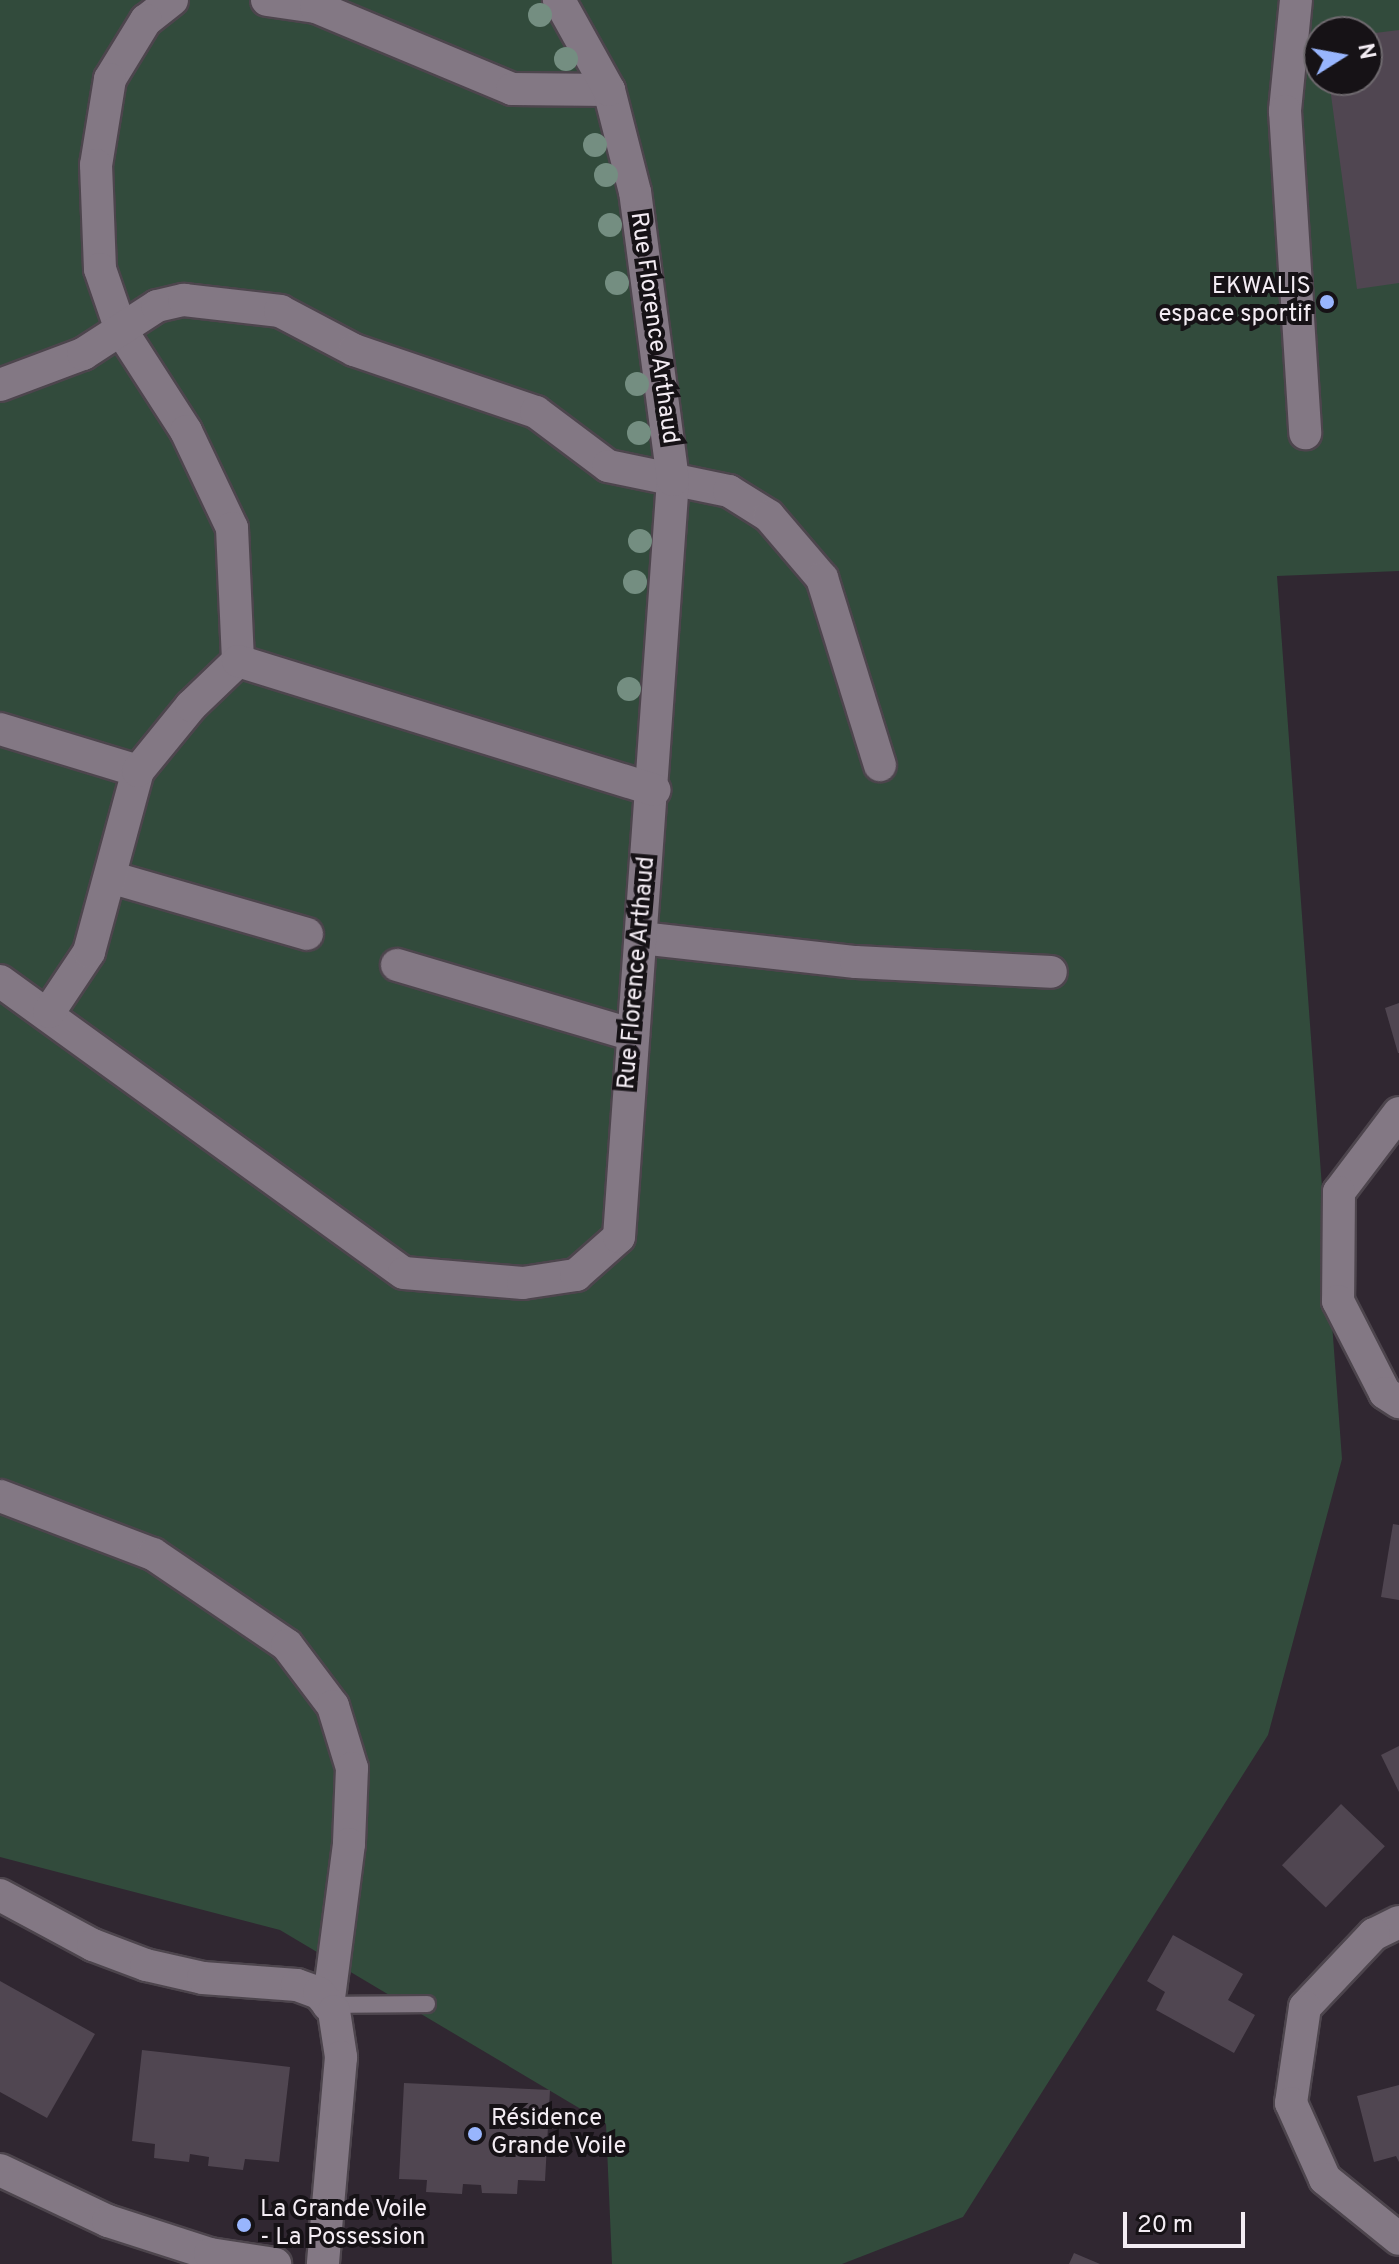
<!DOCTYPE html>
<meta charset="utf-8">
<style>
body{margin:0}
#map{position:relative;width:1399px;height:2264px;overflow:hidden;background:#302731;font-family:Overpass,sans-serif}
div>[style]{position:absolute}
.green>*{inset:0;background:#324b3c}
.building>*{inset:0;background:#504651;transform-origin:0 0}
.roads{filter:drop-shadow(2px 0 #4d454d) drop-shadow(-2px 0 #4d454d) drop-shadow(0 2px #4d454d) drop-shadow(0 -2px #4d454d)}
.lane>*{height:16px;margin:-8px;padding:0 8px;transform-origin:8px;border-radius:8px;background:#837884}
.street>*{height:32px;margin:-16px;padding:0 16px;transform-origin:16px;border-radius:16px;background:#837884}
.trees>*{width:24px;height:24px;margin:-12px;border-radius:50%;background:#748e81}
.dots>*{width:22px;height:22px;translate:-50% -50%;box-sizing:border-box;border:4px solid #161216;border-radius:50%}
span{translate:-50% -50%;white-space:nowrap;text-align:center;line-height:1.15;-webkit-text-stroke:8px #161216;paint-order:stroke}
.poi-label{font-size:24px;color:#f3ecf3}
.right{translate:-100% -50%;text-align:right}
.left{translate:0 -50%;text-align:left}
.street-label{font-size:24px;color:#f3ecf3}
.north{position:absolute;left:1303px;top:16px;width:80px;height:80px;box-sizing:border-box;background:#161216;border:2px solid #6e696e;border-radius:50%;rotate:79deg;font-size:22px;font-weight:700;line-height:32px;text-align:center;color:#f3ecf3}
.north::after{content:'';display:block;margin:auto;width:28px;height:36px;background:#98b5fd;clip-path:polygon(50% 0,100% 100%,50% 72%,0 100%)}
.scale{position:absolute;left:1123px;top:2212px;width:122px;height:36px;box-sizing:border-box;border:4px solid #f3ecf3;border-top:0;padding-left:10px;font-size:24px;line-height:28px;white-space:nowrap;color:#f3ecf3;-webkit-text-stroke:6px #161216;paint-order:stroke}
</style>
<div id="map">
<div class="green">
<i style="clip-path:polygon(evenodd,0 0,1399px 0,1399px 571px,1277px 576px,1342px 1459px,1268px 1735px,963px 2217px,842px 2264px,612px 2264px,606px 2124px,280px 1930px,0 1857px,0 0,1319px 32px,1367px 32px,1367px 80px,1319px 80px,1319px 32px)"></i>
</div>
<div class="building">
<i style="clip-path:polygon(1399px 30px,1399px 283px,1357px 289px,1329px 80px,1367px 80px,1367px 34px)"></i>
<i style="clip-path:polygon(1399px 1003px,1399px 1053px,1398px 1053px,1385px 1008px)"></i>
<i style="clip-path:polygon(1393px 1524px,1399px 1525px,1399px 1600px,1381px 1597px)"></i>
<i style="clip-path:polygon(1399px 1746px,1399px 1792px,1381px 1755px)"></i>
<i style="left:1341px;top:1804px;width:61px;height:85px;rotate:44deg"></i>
<i style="clip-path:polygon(1173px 1935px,1243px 1974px,1228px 2000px,1255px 2015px,1234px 2053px,1156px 2010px,1165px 1992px,1147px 1981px)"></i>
<i style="clip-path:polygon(0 1981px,95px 2034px,47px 2118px,0 2092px)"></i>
<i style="clip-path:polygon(142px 2050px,290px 2067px,279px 2162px,245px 2159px,243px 2170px,208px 2166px,209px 2157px,190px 2154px,189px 2162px,154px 2158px,155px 2144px,132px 2141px)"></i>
<i style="clip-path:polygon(404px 2083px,550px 2090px,545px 2181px,518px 2180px,517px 2194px,482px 2193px,481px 2185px,463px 2184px,462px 2194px,426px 2192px,427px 2180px,399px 2179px)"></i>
<i style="clip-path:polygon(1399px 2085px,1399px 2162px,1396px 2156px,1374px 2162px,1357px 2096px)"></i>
<i style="clip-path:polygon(1074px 2253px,1100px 2264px,1069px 2264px)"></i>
</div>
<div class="roads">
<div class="lane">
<i style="left:328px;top:2005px;width:99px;rotate:-0.6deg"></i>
</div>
<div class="street">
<i style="left:172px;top:0;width:33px;rotate:142deg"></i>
<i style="left:146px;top:20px;width:69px;rotate:121.4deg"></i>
<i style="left:110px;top:79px;width:87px;rotate:99.2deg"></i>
<i style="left:96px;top:165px;width:104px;rotate:87.8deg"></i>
<i style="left:100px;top:269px;width:65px;rotate:71deg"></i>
<i style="left:121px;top:330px;width:120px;rotate:57.2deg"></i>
<i style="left:186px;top:431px;width:107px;rotate:64.6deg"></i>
<i style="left:232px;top:528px;width:133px;rotate:87.4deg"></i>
<i style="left:267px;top:0;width:49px;rotate:8.1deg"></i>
<i style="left:316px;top:7px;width:212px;rotate:22.7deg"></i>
<i style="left:512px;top:89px;width:97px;rotate:0.6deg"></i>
<i style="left:1296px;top:0;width:112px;rotate:95.7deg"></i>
<i style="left:1285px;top:111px;width:323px;rotate:86.4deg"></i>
<i style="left:0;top:385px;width:89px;rotate:-20.5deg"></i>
<i style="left:83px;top:354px;width:88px;rotate:-33deg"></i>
<i style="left:157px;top:306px;width:28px;rotate:-13deg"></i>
<i style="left:184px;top:300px;width:97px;rotate:6.5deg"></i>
<i style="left:280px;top:311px;width:84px;rotate:27.8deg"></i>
<i style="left:354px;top:350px;width:192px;rotate:18.8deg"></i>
<i style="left:536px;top:412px;width:90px;rotate:36.9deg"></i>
<i style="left:608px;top:466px;width:124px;rotate:11.7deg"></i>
<i style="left:729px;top:491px;width:47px;rotate:32deg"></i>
<i style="left:769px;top:516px;width:82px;rotate:49.5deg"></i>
<i style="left:822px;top:578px;width:196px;rotate:72.8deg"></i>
<i style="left:0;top:729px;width:144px;rotate:16.9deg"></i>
<i style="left:110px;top:877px;width:205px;rotate:16.1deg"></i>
<i style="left:641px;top:938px;width:216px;rotate:6.4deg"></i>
<i style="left:856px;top:962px;width:195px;rotate:2.9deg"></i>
<i style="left:397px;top:965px;width:246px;rotate:16.5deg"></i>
<i style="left:0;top:981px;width:498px;rotate:35.9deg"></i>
<i style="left:404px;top:1273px;width:119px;rotate:4.8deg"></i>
<i style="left:523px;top:1283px;width:54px;rotate:-8.6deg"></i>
<i style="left:576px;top:1275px;width:57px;rotate:-41.5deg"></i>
<i style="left:619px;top:1237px;width:759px;rotate:-85.92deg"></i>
<i style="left:673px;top:480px;width:290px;rotate:-97.5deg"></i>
<i style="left:635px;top:192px;width:105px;rotate:-104.3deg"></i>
<i style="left:609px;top:90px;width:103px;rotate:-119.1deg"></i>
<i style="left:49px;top:1012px;width:72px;rotate:-56.3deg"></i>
<i style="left:89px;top:952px;width:188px;rotate:-74.9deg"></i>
<i style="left:138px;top:771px;width:84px;rotate:-50.8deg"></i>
<i style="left:191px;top:706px;width:65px;rotate:-43.8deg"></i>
<i style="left:238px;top:661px;width:436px;rotate:17.2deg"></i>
<i style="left:1399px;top:1113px;width:99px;rotate:127.2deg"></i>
<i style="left:1339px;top:1192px;width:109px;rotate:90.5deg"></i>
<i style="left:1338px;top:1301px;width:103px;rotate:62.9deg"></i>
<i style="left:1385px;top:1393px;width:17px;rotate:33deg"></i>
<i style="left:0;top:1496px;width:164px;rotate:20.8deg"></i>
<i style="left:153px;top:1554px;width:162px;rotate:34.2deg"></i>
<i style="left:287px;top:1645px;width:76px;rotate:53deg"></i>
<i style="left:333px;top:1706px;width:65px;rotate:73deg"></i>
<i style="left:352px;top:1768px;width:76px;rotate:92.3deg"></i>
<i style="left:349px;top:1844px;width:162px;rotate:97.4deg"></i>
<i style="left:0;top:1895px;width:106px;rotate:28.3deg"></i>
<i style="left:93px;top:1945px;width:57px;rotate:20.7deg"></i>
<i style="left:146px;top:1965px;width:58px;rotate:12.8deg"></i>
<i style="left:203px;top:1978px;width:94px;rotate:4.3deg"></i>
<i style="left:297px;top:1985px;width:23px;rotate:20deg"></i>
<i style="left:319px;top:1993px;width:23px;rotate:50deg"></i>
<i style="left:334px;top:2011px;width:47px;rotate:81.3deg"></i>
<i style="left:341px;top:2057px;width:208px;rotate:95deg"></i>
<i style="left:1399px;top:1922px;width:28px;rotate:154deg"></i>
<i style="left:1374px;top:1934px;width:100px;rotate:133.4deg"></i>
<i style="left:1305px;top:2007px;width:97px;rotate:98.3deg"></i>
<i style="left:1291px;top:2103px;width:83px;rotate:65.9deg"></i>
<i style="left:1325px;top:2179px;width:95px;rotate:39deg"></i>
<i style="left:0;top:2170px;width:119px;rotate:25.3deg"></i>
<i style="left:108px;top:2221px;width:107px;rotate:17.9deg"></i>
<i style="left:210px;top:2254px;width:66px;rotate:8.7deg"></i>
</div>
</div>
<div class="trees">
<i style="left:540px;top:15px"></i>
<i style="left:566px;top:59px"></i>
<i style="left:595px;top:145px"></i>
<i style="left:606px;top:175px"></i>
<i style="left:610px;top:225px"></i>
<i style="left:617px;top:283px"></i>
<i style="left:637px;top:384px"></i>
<i style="left:639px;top:433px"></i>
<i style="left:640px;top:541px"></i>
<i style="left:635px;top:582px"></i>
<i style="left:629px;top:689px"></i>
</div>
<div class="dots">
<i style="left:1327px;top:302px;background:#98b5fd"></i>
<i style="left:475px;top:2134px;background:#98b5fd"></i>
<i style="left:244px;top:2225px;background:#98b5fd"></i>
</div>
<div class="poi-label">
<span class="right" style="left:1311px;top:302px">EKWALIS<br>espace sportif</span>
<span class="left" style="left:491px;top:2134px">Résidence<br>Grande Voile</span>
<span class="left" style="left:260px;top:2225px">La Grande Voile<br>- La Possession</span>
</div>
<div class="street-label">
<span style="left:653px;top:328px;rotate:82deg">Rue Florence Arthaud</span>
<span style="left:638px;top:973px;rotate:-85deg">Rue Florence Arthaud</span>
</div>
<div class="north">N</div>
<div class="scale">20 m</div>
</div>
